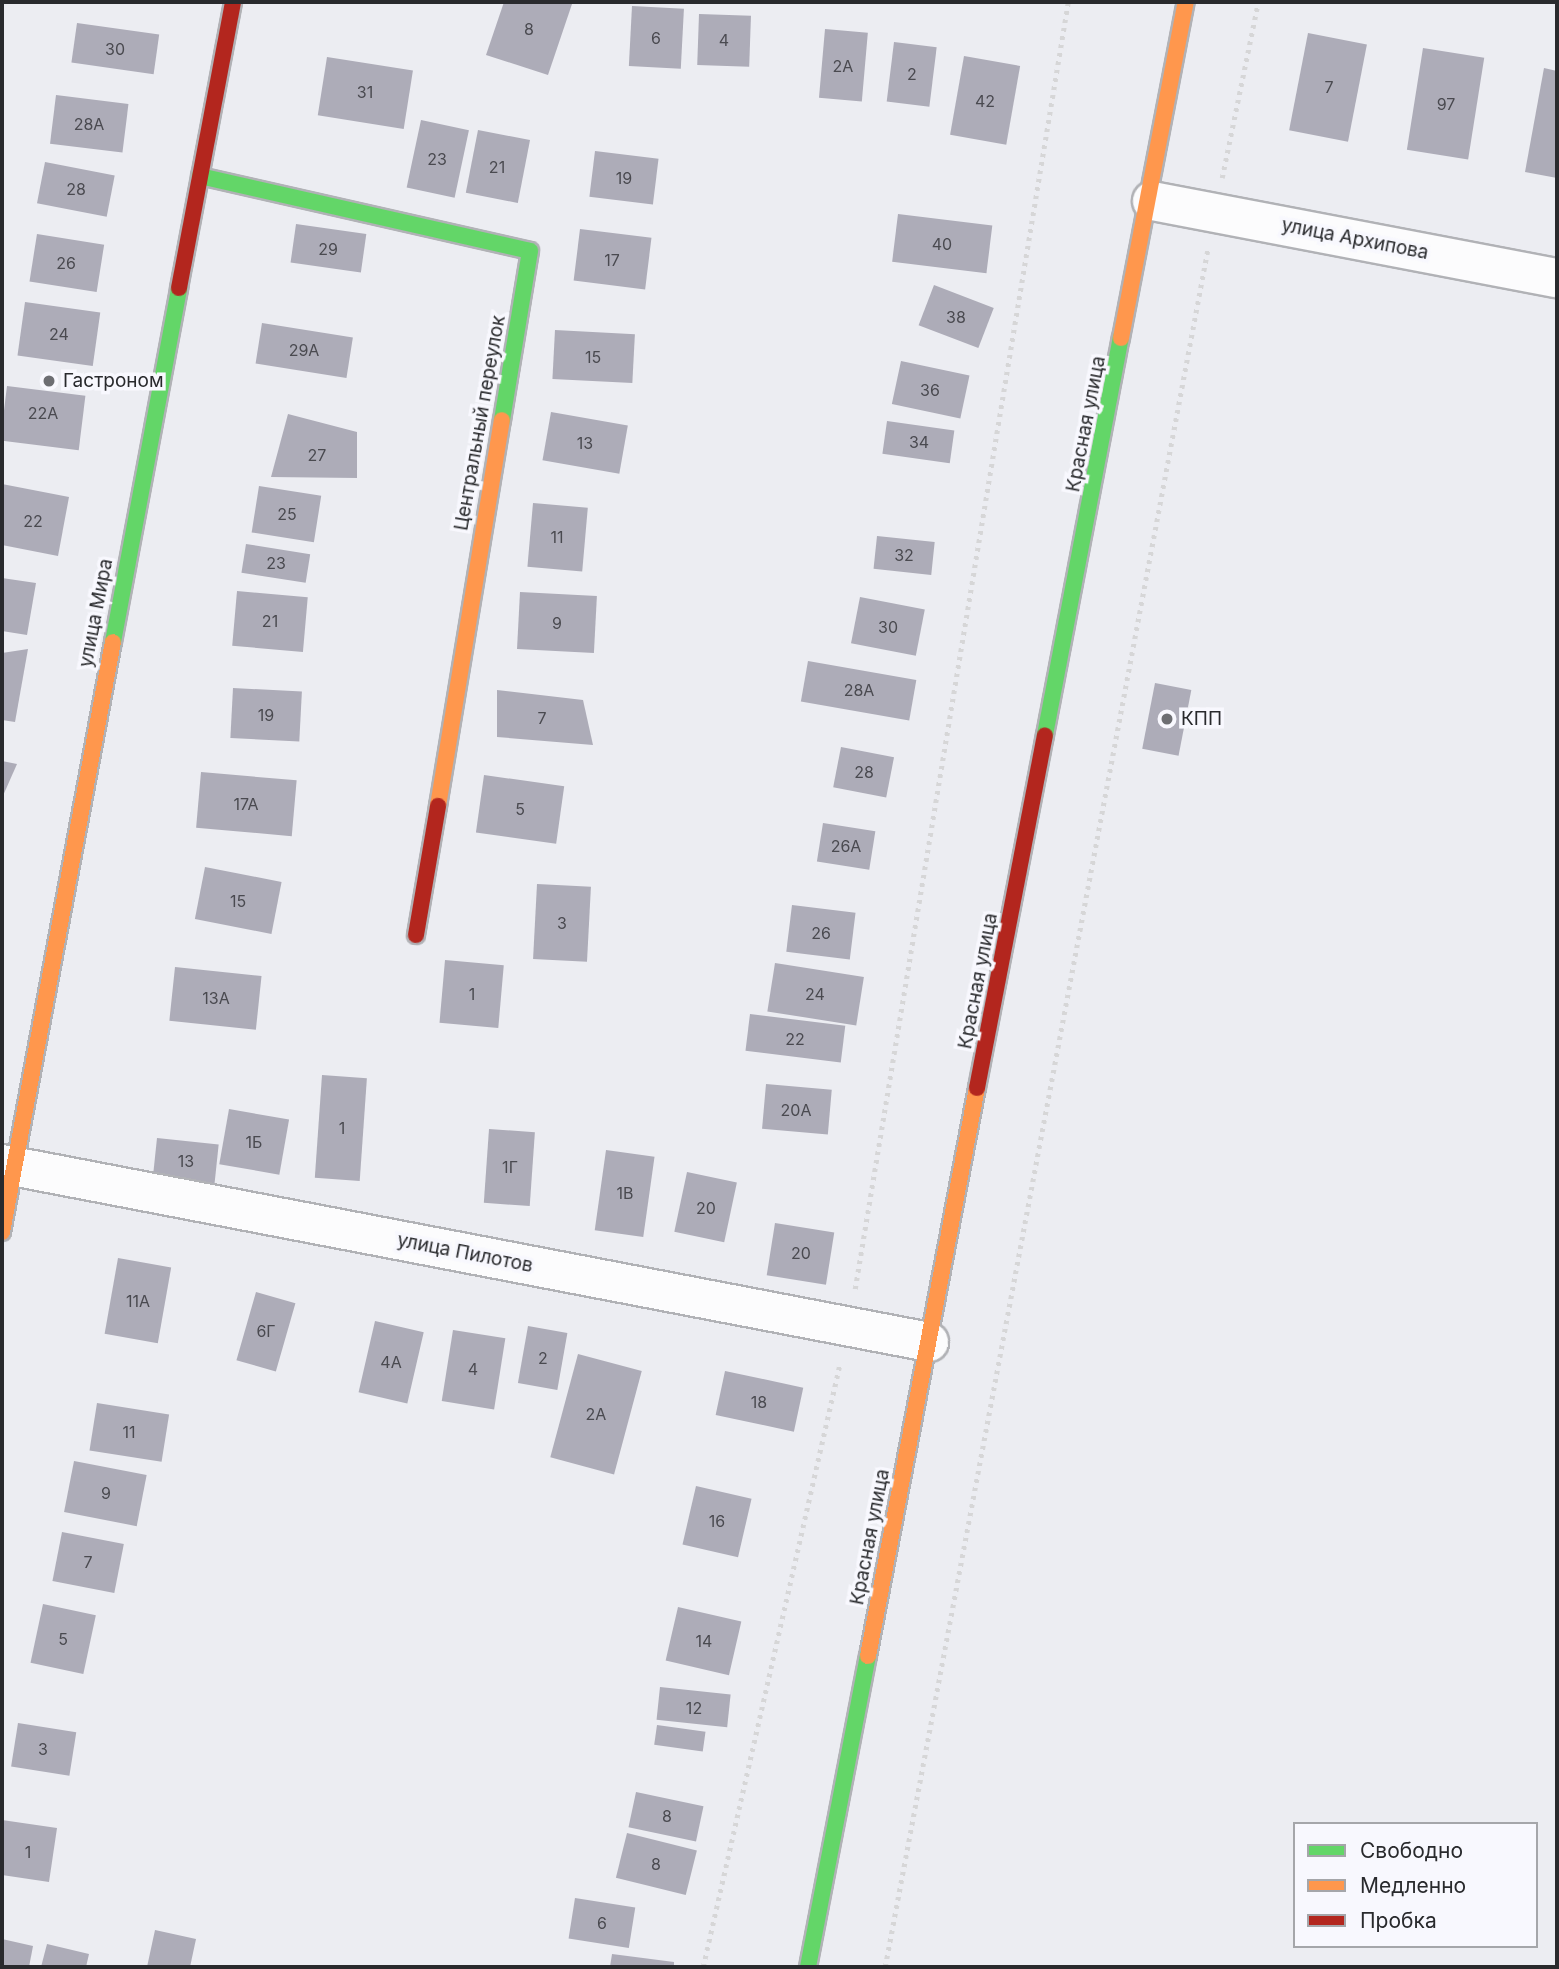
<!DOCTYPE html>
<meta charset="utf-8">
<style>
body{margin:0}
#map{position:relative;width:1559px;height:1969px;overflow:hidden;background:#ecedf2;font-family:Inter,sans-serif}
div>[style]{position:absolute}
.building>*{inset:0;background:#adacb8;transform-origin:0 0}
.path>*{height:4.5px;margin-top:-2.25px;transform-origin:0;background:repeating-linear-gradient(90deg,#d6d6d7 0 3.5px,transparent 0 8.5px)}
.roads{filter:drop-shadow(2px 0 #b1b2b6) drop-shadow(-2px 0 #b1b2b6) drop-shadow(0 2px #b1b2b6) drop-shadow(0 -2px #b1b2b6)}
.street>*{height:38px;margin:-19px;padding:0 19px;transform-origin:19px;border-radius:19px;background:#fcfcfd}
.fast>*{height:16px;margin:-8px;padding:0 8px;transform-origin:8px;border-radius:8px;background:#63d668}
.slow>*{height:16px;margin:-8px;padding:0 8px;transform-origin:8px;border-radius:8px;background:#ff974d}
.jam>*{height:16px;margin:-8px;padding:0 8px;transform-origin:8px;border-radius:8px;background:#b3261e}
.dots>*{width:19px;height:19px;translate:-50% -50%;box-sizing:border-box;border:4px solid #f8f8fe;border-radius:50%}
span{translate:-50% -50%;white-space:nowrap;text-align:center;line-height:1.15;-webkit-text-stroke:7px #f8f8fe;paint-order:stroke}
.number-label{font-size:16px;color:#4a4a50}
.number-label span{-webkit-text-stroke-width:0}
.street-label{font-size:19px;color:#292a2d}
.poi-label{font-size:19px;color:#292a2d}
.left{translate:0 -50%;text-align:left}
.frame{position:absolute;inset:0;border:4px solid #292a2d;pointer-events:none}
.legend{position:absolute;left:1293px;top:1822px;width:245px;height:126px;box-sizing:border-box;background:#f8f8fe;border:2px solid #a5a6aa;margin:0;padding:9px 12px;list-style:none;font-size:21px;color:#292a2d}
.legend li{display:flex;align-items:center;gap:14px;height:35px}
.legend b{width:35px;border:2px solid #a5a6aa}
</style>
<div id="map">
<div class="building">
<i style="clip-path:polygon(504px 2px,572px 4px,548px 75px,486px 55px)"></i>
<i style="left:632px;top:6px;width:52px;height:60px;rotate:3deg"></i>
<i style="left:699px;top:14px;width:52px;height:51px;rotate:2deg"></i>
<i style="left:77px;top:23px;width:83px;height:40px;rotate:8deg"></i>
<i style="left:825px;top:29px;width:43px;height:69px;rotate:5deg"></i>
<i style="left:1308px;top:33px;width:60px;height:99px;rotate:11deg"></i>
<i style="left:894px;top:42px;width:43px;height:60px;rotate:7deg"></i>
<i style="left:1423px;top:48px;width:62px;height:103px;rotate:9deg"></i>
<i style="left:964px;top:56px;width:57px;height:80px;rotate:10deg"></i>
<i style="left:327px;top:57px;width:87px;height:59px;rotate:9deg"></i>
<i style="clip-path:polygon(1544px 68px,1557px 71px,1557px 178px,1525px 172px)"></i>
<i style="left:56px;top:95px;width:73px;height:49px;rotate:7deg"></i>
<i style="left:421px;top:120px;width:49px;height:69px;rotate:12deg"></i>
<i style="left:478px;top:130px;width:53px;height:64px;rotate:11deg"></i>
<i style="left:595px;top:151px;width:64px;height:46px;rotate:7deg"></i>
<i style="left:45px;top:162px;width:71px;height:42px;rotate:11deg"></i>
<i style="left:898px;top:214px;width:95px;height:48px;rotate:7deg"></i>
<i style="left:296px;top:224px;width:71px;height:39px;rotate:8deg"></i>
<i style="left:580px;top:229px;width:72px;height:52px;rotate:7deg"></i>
<i style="left:37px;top:234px;width:68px;height:48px;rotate:9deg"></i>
<i style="left:934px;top:285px;width:64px;height:43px;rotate:21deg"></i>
<i style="left:25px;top:302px;width:76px;height:54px;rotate:8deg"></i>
<i style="left:262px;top:323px;width:92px;height:41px;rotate:9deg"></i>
<i style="left:555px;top:330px;width:80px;height:49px;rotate:3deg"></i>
<i style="left:901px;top:361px;width:70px;height:44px;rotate:12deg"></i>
<i style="left:7px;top:386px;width:79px;height:55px;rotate:7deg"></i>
<i style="left:551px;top:412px;width:78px;height:49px;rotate:10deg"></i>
<i style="clip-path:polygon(288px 414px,357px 432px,357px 478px,271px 477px)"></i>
<i style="left:887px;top:421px;width:68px;height:33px;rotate:8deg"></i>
<i style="clip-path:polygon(2px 484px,69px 497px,58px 556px,2px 545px)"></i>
<i style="left:259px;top:486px;width:63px;height:47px;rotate:9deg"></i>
<i style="left:533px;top:503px;width:55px;height:64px;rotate:5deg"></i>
<i style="left:877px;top:536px;width:58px;height:33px;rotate:6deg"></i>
<i style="left:246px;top:544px;width:65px;height:29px;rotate:9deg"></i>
<i style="clip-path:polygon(2px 578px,36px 583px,27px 635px,2px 631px)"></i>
<i style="left:237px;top:591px;width:71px;height:55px;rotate:5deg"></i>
<i style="left:520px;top:592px;width:77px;height:57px;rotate:3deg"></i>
<i style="left:860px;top:597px;width:66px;height:47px;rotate:11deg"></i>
<i style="clip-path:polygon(28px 649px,15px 722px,2px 720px,2px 653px)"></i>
<i style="left:808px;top:661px;width:110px;height:41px;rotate:10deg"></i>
<i style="left:1155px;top:683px;width:37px;height:67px;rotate:11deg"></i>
<i style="left:233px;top:688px;width:69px;height:50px;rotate:3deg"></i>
<i style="clip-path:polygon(497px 690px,583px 700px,593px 745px,497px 737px)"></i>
<i style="left:841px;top:747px;width:54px;height:41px;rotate:11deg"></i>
<i style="clip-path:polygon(2px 761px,17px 764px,2px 798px)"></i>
<i style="left:201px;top:772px;width:96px;height:56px;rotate:5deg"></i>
<i style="left:484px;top:775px;width:81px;height:58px;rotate:8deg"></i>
<i style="left:823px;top:823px;width:53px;height:39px;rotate:9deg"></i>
<i style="left:205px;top:867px;width:78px;height:53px;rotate:11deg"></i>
<i style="left:537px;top:884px;width:54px;height:75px;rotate:3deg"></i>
<i style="left:792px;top:905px;width:64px;height:47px;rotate:7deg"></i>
<i style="left:445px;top:960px;width:59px;height:63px;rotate:5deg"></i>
<i style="left:775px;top:963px;width:90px;height:49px;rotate:9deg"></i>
<i style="left:175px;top:967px;width:87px;height:54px;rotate:6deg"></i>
<i style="left:750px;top:1014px;width:96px;height:37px;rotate:7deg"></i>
<i style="left:322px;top:1075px;width:45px;height:103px;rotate:4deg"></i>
<i style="left:766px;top:1084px;width:66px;height:45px;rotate:5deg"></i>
<i style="left:229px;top:1109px;width:61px;height:56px;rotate:10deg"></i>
<i style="left:489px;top:1129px;width:46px;height:74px;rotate:4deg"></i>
<i style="left:157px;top:1138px;width:62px;height:39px;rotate:6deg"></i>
<i style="left:606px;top:1150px;width:49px;height:81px;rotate:8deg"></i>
<i style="left:687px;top:1172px;width:51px;height:61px;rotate:12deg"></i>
<i style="left:775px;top:1223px;width:60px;height:53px;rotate:9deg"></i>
<i style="left:118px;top:1258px;width:54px;height:77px;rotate:10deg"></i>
<i style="left:256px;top:1292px;width:41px;height:71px;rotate:16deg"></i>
<i style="left:375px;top:1321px;width:50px;height:73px;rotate:13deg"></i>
<i style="left:528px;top:1326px;width:40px;height:58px;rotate:10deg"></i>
<i style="left:453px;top:1330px;width:53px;height:72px;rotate:9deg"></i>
<i style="left:578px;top:1354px;width:66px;height:107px;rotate:15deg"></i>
<i style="left:725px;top:1371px;width:80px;height:45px;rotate:12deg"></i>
<i style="left:97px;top:1403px;width:73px;height:48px;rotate:9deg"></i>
<i style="left:74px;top:1461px;width:74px;height:52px;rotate:11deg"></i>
<i style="left:696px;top:1486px;width:57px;height:60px;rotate:13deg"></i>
<i style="left:62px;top:1532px;width:63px;height:50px;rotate:11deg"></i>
<i style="left:43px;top:1604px;width:54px;height:60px;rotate:12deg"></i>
<i style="left:678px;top:1607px;width:65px;height:55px;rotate:13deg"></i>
<i style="left:660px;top:1687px;width:71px;height:33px;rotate:6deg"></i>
<i style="left:18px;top:1723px;width:59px;height:44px;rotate:9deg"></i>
<i style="left:657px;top:1725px;width:49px;height:20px;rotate:8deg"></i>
<i style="left:636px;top:1792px;width:69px;height:36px;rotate:12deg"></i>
<i style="clip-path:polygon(2px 1820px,57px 1828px,49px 1882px,2px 1875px)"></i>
<i style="left:627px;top:1833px;width:72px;height:46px;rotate:14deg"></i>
<i style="left:575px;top:1898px;width:61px;height:41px;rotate:9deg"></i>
<i style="clip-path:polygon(155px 1930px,196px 1939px,190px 1967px,147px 1967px)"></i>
<i style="clip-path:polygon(2px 1939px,33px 1946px,29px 1967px,2px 1967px)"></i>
<i style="clip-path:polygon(47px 1944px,89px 1954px,86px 1967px,41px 1967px)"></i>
<i style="clip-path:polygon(612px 1954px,674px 1962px,674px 1967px,610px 1967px)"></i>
</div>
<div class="path">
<i style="left:1222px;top:178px;width:180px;rotate:-78.4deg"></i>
<i style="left:855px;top:1289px;width:1305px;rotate:-80.6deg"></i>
<i style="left:703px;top:1967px;width:619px;rotate:-77.22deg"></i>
<i style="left:885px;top:1967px;width:1749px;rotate:-79.36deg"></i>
</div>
<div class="roads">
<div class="street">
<i style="left:1152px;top:201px;width:412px;rotate:10.8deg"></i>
<i style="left:2px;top:1164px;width:944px;rotate:10.87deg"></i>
</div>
<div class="fast">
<i style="left:200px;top:176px;width:338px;rotate:12.8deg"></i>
<i style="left:530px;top:251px;width:171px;rotate:99.4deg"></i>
<i style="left:113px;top:642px;width:360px;rotate:-79.4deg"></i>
<i style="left:1045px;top:735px;width:404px;rotate:-79.2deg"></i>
<i style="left:808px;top:1967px;width:317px;rotate:-79.1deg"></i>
</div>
<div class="slow">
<i style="left:1121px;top:338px;width:342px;rotate:-79.1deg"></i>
<i style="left:438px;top:806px;width:391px;rotate:-80.6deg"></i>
<i style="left:2px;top:1232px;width:600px;rotate:-79.35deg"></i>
<i style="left:868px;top:1656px;width:578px;rotate:-79.14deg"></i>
</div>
<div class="jam">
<i style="left:179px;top:288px;width:291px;rotate:-79.3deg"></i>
<i style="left:416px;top:935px;width:131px;rotate:-80.3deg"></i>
<i style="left:977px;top:1088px;width:359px;rotate:-79.1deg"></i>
</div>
</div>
<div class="dots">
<i style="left:49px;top:381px;background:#6d6e72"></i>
<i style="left:1167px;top:719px;background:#6d6e72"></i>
</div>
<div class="number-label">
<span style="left:529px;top:29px">8</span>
<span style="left:656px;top:38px">6</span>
<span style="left:724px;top:40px">4</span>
<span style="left:115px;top:49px">30</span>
<span style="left:843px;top:66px">2А</span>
<span style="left:912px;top:74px">2</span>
<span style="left:1329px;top:87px">7</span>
<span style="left:365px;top:92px">31</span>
<span style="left:985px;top:101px">42</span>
<span style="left:1446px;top:104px">97</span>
<span style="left:89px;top:124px">28А</span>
<span style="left:437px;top:159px">23</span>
<span style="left:497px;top:167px">21</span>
<span style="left:624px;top:178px">19</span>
<span style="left:76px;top:189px">28</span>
<span style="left:942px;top:244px">40</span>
<span style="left:328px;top:249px">29</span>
<span style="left:612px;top:260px">17</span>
<span style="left:66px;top:263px">26</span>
<span style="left:956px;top:317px">38</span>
<span style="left:59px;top:334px">24</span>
<span style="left:304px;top:350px">29А</span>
<span style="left:593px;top:357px">15</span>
<span style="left:930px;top:390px">36</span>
<span style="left:43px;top:413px">22А</span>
<span style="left:919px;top:442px">34</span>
<span style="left:585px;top:443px">13</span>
<span style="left:317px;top:455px">27</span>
<span style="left:287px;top:514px">25</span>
<span style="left:33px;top:521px">22</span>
<span style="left:557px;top:537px">11</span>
<span style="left:904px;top:555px">32</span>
<span style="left:276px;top:563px">23</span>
<span style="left:270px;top:621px">21</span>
<span style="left:557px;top:623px">9</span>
<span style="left:888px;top:627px">30</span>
<span style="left:859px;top:690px">28А</span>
<span style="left:266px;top:715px">19</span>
<span style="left:542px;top:718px">7</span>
<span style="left:864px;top:772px">28</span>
<span style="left:246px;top:804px">17А</span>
<span style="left:520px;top:809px">5</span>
<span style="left:846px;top:846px">26А</span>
<span style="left:238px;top:901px">15</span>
<span style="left:562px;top:923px">3</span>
<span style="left:821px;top:933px">26</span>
<span style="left:472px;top:994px">1</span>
<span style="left:815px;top:994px">24</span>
<span style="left:216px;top:998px">13А</span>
<span style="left:795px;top:1039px">22</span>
<span style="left:796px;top:1110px">20А</span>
<span style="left:342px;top:1128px">1</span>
<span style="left:254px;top:1142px">1Б</span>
<span style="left:186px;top:1161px">13</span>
<span style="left:510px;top:1167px">1Г</span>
<span style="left:625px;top:1193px">1В</span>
<span style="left:706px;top:1208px">20</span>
<span style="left:801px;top:1253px">20</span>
<span style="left:138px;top:1301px">11А</span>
<span style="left:266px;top:1331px">6Г</span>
<span style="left:543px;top:1358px">2</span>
<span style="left:391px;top:1362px">4А</span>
<span style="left:473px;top:1369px">4</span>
<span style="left:759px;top:1402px">18</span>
<span style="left:596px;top:1414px">2А</span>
<span style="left:129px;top:1432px">11</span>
<span style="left:106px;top:1493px">9</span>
<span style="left:717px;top:1521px">16</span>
<span style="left:88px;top:1562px">7</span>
<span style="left:63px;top:1639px">5</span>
<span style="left:704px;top:1641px">14</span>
<span style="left:694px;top:1708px">12</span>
<span style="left:43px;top:1749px">3</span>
<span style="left:667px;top:1816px">8</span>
<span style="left:28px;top:1852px">1</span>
<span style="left:656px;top:1864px">8</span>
<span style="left:602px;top:1923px">6</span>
</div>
<div class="street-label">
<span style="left:1355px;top:239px;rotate:11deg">улица Архипова</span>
<span style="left:480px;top:423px;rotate:-80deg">Центральный переулок</span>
<span style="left:1086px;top:424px;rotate:-79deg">Красная улица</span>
<span style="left:96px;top:613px;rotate:-79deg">улица Мира</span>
<span style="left:978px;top:981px;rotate:-79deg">Красная улица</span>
<span style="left:465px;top:1253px;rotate:11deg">улица Пилотов</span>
<span style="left:870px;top:1537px;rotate:-79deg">Красная улица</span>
</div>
<div class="poi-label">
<span class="left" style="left:63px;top:381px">Гастроном</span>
<span class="left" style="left:1181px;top:719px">КПП</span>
</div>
<div class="frame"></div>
<ul class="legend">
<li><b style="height:9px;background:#63d668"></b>Свободно</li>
<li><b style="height:9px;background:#ff974d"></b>Медленно</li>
<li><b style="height:9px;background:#b3261e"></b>Пробка</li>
</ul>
</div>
